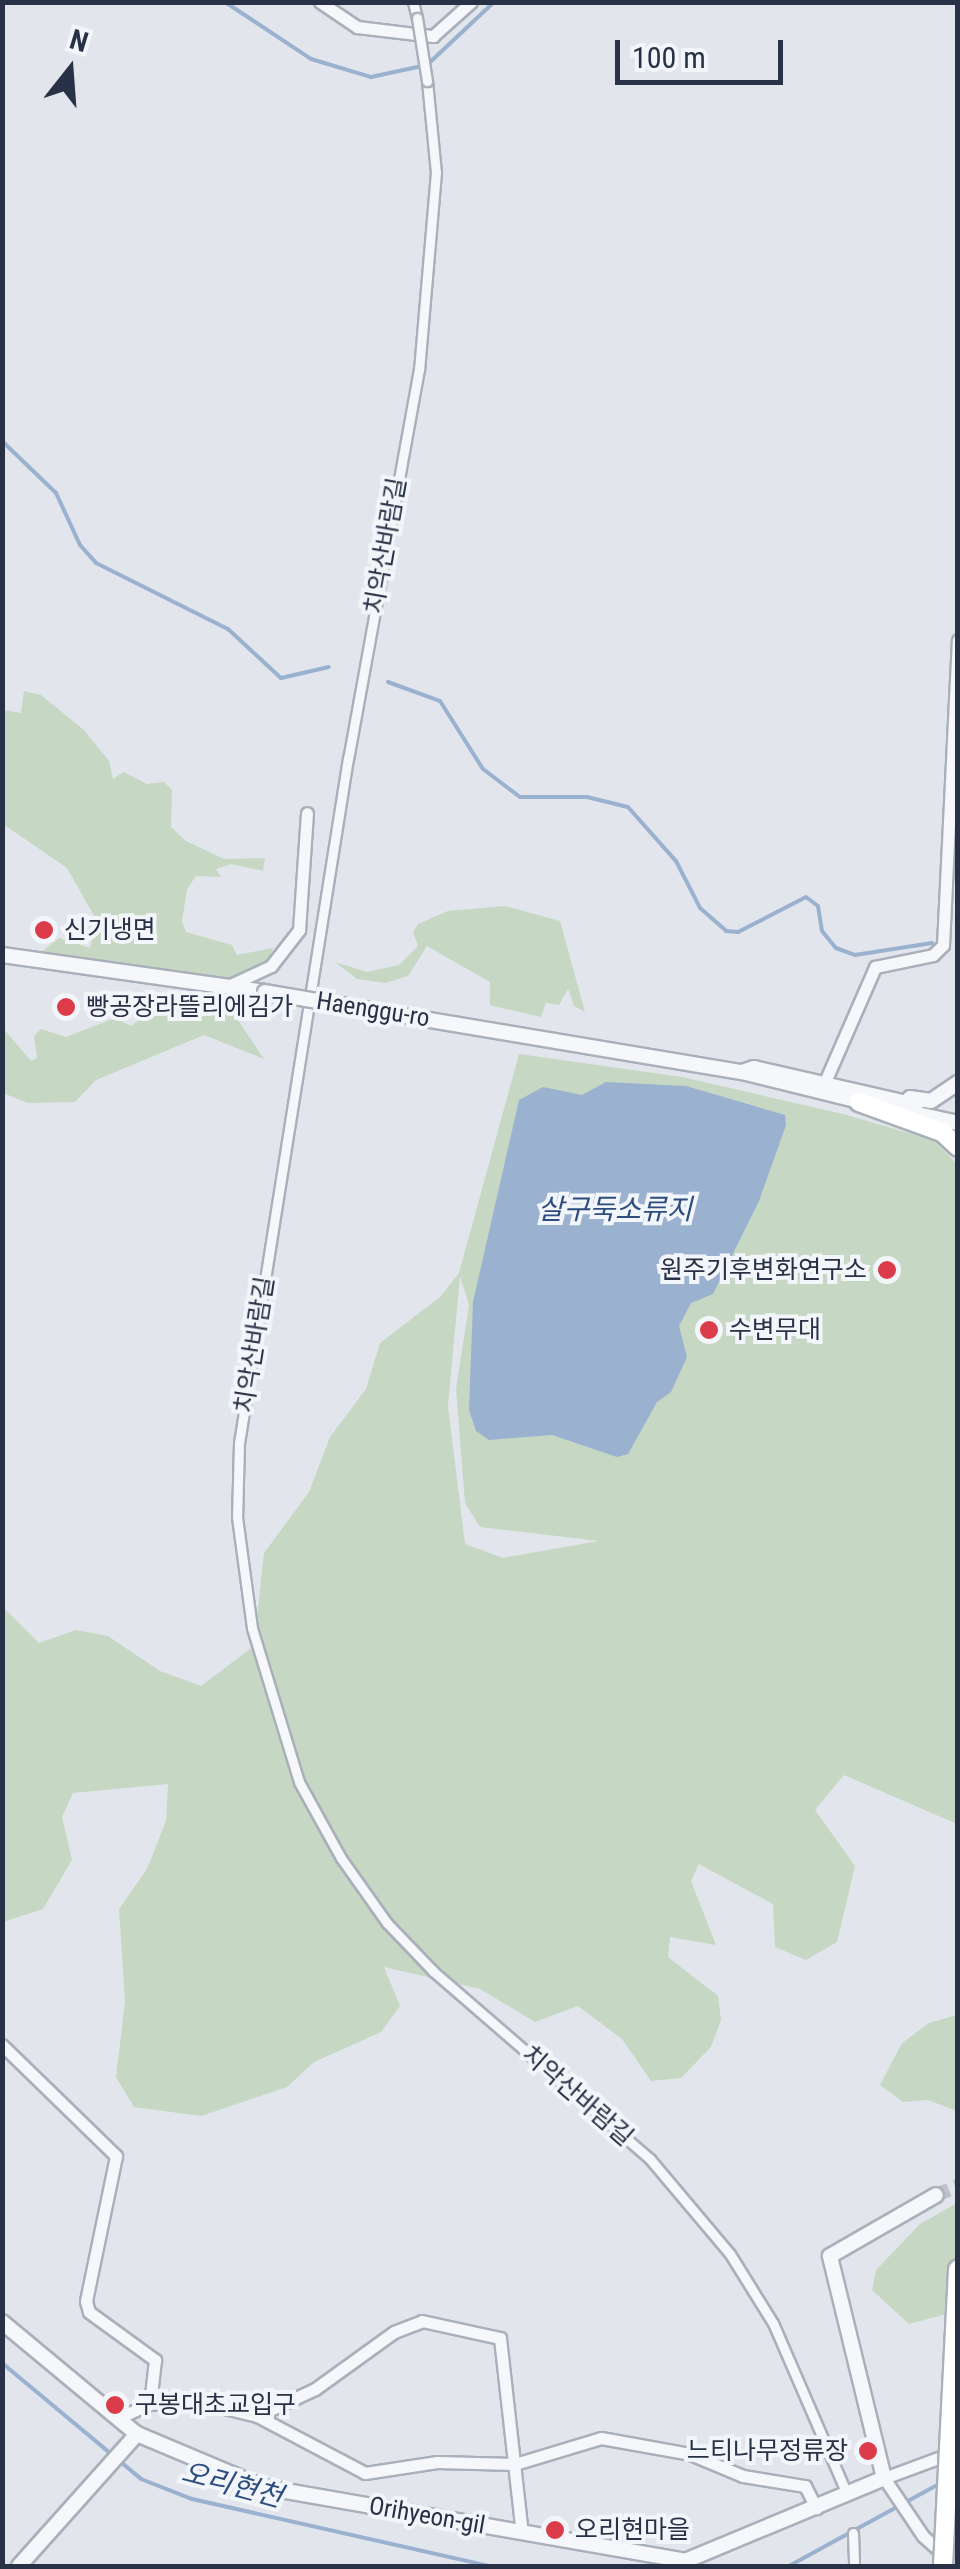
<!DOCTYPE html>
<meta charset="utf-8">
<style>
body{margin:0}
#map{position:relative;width:960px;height:2569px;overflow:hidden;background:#e2e6ec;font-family:"Roboto Condensed","Noto Sans KR",sans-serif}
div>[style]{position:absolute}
.green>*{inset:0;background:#c6d7c3}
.water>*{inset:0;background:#9ab1cf}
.stream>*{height:4px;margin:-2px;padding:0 2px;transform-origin:2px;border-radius:2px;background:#9ab1cf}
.tertiary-tunnel>*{height:14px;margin-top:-7px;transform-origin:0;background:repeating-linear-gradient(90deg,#bdc2cb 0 14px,transparent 0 21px)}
.roads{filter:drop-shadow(2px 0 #aab0ba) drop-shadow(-2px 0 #aab0ba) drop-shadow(0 2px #aab0ba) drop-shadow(0 -2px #aab0ba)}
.pedestrian>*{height:9px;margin:-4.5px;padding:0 4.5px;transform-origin:4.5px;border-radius:4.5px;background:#f6f7fa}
.minor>*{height:11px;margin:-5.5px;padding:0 5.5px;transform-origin:5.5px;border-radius:5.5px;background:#f6f7fa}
.tertiary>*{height:14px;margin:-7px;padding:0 7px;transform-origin:7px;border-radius:7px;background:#f6f7fa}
.trunk>*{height:18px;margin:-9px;padding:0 9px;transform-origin:9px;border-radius:9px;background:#fff}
.bridges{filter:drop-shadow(2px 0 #aab0ba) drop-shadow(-2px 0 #aab0ba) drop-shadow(0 2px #aab0ba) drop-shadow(0 -2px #aab0ba)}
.pedestrian-bridge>*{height:9px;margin:-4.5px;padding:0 4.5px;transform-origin:4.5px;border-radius:4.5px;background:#f6f7fa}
.tertiary-bridge>*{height:14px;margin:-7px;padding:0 7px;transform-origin:7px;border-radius:7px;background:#f6f7fa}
.trunk-bridge>*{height:18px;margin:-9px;padding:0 9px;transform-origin:9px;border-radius:9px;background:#fff}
.dots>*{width:28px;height:28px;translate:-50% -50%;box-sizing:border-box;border:5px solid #f2f5f9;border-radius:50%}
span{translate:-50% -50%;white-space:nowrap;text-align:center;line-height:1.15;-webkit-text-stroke:8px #f2f5f9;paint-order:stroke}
.street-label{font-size:25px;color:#283146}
.poi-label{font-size:25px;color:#283146}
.left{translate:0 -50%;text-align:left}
.right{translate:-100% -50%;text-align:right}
.water-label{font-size:28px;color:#2e4d7f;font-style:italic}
.frame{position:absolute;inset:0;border:5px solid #283146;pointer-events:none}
.north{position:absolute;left:20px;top:20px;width:100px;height:100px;-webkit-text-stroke:8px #f2f5f9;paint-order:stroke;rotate:17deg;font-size:28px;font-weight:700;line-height:40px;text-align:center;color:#283146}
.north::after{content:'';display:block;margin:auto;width:35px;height:45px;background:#283146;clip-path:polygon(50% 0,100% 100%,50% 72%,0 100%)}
.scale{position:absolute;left:615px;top:40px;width:168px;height:45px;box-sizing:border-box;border:5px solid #283146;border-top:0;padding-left:12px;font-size:30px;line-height:35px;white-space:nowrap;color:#283146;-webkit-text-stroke:8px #f2f5f9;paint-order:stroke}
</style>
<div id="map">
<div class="green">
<i style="clip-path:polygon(24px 691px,41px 695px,84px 730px,109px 761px,113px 779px,124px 772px,147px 784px,164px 782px,172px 790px,171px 827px,186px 841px,224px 859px,265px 858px,263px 871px,231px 864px,216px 869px,221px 877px,196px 876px,187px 889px,182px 921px,186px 932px,232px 945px,237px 955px,273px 948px,269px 959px,225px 983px,34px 958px,59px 938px,90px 948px,97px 921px,67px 868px,3px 824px,3px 710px,21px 713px)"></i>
<i style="clip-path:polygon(505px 906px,560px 921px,585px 1012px,574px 1006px,568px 989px,559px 1005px,546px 1003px,541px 1017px,490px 1005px,490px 982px,427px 946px,408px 976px,385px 983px,357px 979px,335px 962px,367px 972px,399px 965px,418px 946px,413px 932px,418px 924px,448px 911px)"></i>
<i style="clip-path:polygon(171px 996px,227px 1003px,264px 1059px,204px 1035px,96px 1080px,75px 1102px,28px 1103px,3px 1093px,3px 1028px,31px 1061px,37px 1058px,34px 1036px,41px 1029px,66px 1037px,115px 1018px,131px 1026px)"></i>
<i style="clip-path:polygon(evenodd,519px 1054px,682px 1077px,843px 1114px,933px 1140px,957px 1164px,957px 1824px,844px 1775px,815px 1810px,855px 1866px,837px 1942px,806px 1960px,775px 1947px,773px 1904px,699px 1864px,691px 1881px,716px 1945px,670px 1937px,668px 1957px,718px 1996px,721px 2020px,711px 2047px,681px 2078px,651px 2081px,622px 2039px,578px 2006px,535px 2022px,480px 1989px,384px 1967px,400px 2006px,381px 2032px,314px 2062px,287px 2087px,201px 2116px,134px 2107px,116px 2077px,125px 2002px,119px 1909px,147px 1869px,166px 1821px,168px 1784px,73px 1793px,62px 1817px,72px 1860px,43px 1909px,3px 1922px,2px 1606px,39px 1643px,76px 1630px,108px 1636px,160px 1671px,201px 1686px,254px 1646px,264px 1553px,309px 1492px,330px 1437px,366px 1389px,380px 1343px,440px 1297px,459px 1273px,519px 1054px,460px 1276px,469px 1305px,456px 1389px,465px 1503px,480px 1527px,599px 1541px,503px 1558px,465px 1544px,448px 1406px,460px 1276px)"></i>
<i style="clip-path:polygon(957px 2015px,957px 2111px,928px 2100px,903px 2102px,880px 2085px,902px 2043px,929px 2023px)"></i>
<i style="clip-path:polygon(957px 2203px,957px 2311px,909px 2324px,872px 2290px,876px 2270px,920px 2224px)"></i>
</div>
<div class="water">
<i style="clip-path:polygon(606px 1082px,686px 1086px,785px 1115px,786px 1125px,759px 1201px,713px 1294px,691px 1303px,679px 1326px,687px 1357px,671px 1392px,657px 1402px,628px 1454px,617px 1457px,552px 1435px,489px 1440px,476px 1431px,469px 1410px,473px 1302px,519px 1100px,543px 1087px,582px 1095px)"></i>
</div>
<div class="stream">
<i style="left:225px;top:2px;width:103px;rotate:33.5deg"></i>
<i style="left:311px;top:59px;width:63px;rotate:16.7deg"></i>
<i style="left:371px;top:77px;width:57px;rotate:-12.1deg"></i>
<i style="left:427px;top:65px;width:92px;rotate:-43.2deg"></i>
<i style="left:2px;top:441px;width:75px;rotate:43.9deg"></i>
<i style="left:56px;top:493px;width:57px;rotate:65.2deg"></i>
<i style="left:80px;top:545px;width:24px;rotate:48deg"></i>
<i style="left:96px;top:563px;width:148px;rotate:26.6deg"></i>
<i style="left:228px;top:629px;width:72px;rotate:42.8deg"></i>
<i style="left:281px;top:678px;width:49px;rotate:-12.9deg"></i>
<i style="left:388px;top:682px;width:55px;rotate:20.1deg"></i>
<i style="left:440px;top:701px;width:80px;rotate:57.7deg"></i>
<i style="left:483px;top:769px;width:46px;rotate:37.1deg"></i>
<i style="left:520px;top:797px;width:67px"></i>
<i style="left:587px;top:797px;width:42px;rotate:13.7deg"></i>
<i style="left:628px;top:807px;width:72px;rotate:48.4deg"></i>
<i style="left:676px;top:861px;width:53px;rotate:62.9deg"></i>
<i style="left:700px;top:908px;width:35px;rotate:41deg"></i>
<i style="left:726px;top:931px;width:12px;rotate:5deg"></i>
<i style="left:738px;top:932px;width:76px;rotate:-27.2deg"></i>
<i style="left:806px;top:897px;width:15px;rotate:37deg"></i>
<i style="left:818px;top:906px;width:25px;rotate:81deg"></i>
<i style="left:822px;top:931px;width:22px;rotate:51deg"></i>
<i style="left:836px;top:948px;width:20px;rotate:20deg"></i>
<i style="left:855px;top:955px;width:78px;rotate:-8.9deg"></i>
<i style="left:2px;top:2363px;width:181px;rotate:39.8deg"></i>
<i style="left:141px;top:2479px;width:55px;rotate:21.4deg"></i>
<i style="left:192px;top:2499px;width:304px;rotate:12.7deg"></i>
<i style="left:789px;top:2566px;width:171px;rotate:-28.7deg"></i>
</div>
<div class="tertiary-tunnel">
<i style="left:936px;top:2195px;width:24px;rotate:-22deg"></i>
</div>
<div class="roads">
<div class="pedestrian">
<i style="left:413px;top:2px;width:16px;rotate:76deg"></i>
<i style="left:427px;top:81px;width:91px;rotate:84.4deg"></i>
<i style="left:436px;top:172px;width:198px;rotate:94.9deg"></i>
<i style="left:419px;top:369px;width:395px;rotate:100.3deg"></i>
<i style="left:348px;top:758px;width:694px;rotate:99.04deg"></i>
<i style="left:239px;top:1443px;width:74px;rotate:91.5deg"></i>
<i style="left:237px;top:1517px;width:112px;rotate:82.3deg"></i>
<i style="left:252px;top:1628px;width:161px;rotate:73deg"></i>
<i style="left:299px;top:1782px;width:87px;rotate:61.1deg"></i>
<i style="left:341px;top:1858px;width:80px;rotate:54.7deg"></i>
<i style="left:387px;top:1923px;width:66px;rotate:46.2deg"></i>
<i style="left:433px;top:1971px;width:287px;rotate:40.9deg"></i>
<i style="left:650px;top:2159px;width:124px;rotate:49.9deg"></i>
<i style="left:730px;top:2254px;width:81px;rotate:58.1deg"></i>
<i style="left:773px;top:2323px;width:186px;rotate:66.6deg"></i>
<i style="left:853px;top:2533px;width:33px;rotate:88deg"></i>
</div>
<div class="minor">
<i style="left:320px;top:2px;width:45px;rotate:34deg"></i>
<i style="left:357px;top:27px;width:77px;rotate:6.8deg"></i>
<i style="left:433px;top:36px;width:51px;rotate:-41.8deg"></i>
<i style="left:226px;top:987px;width:50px;rotate:-25deg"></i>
<i style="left:271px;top:966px;width:46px;rotate:-52.1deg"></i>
<i style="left:299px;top:930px;width:117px;rotate:-86.1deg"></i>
<i style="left:824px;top:1084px;width:128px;rotate:-66.4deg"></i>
<i style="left:875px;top:967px;width:59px;rotate:-11.7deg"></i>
<i style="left:933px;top:955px;width:14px;rotate:-45deg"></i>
<i style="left:943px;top:945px;width:305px;rotate:-87.2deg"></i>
<i style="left:2px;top:2045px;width:159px;rotate:44.2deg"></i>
<i style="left:116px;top:2156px;width:148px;rotate:101.7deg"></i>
<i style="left:86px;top:2301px;width:11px;rotate:75deg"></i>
<i style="left:89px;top:2312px;width:82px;rotate:36deg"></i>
<i style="left:155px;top:2360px;width:44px;rotate:96.5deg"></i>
<i style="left:257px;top:2416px;width:64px;rotate:-25deg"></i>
<i style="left:315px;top:2389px;width:97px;rotate:-35.8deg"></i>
<i style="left:394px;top:2332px;width:30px;rotate:-21deg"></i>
<i style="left:422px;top:2321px;width:80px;rotate:12.3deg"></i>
<i style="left:500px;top:2338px;width:196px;rotate:83.6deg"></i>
<i style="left:118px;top:2418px;width:35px;rotate:-24deg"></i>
<i style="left:150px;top:2404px;width:41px;rotate:-5.6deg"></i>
<i style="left:191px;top:2400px;width:68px;rotate:13.6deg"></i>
<i style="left:257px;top:2416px;width:122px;rotate:27.8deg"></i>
<i style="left:365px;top:2473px;width:73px;rotate:-8.7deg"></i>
<i style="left:437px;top:2462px;width:78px;rotate:1.5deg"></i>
<i style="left:515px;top:2464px;width:90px;rotate:-16.8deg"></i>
<i style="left:601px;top:2438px;width:90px;rotate:10.2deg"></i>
<i style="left:690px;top:2454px;width:57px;rotate:22.5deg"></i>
<i style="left:743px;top:2476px;width:63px;rotate:9.2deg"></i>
<i style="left:805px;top:2486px;width:25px;rotate:63deg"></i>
<i style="left:954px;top:2452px;width:75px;rotate:159.6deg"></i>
<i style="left:884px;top:2478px;width:70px;rotate:56.1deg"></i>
<i style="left:923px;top:2536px;width:45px;rotate:42.3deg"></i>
</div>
<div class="tertiary">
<i style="left:2px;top:955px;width:266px;rotate:8deg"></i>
<i style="left:382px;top:1012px;width:365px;rotate:9.5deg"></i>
<i style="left:742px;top:1072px;width:129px;rotate:13.9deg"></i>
<i style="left:742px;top:1072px;width:13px;rotate:-18deg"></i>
<i style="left:754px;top:1068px;width:166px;rotate:12.9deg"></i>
<i style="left:910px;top:1098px;width:21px;rotate:8deg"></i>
<i style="left:931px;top:1101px;width:32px;rotate:-34deg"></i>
<i style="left:903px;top:1111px;width:56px;rotate:12.3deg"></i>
<i style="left:2px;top:2322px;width:175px;rotate:39.7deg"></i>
<i style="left:137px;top:2434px;width:137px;rotate:22.8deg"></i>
<i style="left:263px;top:2487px;width:428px;rotate:9.9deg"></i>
<i style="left:685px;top:2561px;width:216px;rotate:-22.6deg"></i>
<i style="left:884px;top:2478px;width:228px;rotate:-103.7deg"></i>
<i style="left:830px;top:2256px;width:122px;rotate:-29.9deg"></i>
<i style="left:19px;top:2566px;width:177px;rotate:-48.2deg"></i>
</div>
<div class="trunk">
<i style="left:859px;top:1102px;width:88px;rotate:19.9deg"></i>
<i style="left:942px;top:1132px;width:22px;rotate:43deg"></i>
</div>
</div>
<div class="bridges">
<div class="pedestrian-bridge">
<i style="left:417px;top:18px;width:64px;rotate:81deg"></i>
</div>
<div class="tertiary-bridge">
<i style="left:265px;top:992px;width:119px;rotate:9.7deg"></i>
</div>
<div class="trunk-bridge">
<i style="left:943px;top:2566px;width:297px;rotate:-87.1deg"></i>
</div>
</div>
<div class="dots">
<i style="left:44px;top:930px;background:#dc3c4a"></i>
<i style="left:66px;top:1007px;background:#dc3c4a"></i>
<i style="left:887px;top:1270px;background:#dc3c4a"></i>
<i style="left:709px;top:1330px;background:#dc3c4a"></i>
<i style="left:115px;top:2405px;background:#dc3c4a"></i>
<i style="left:868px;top:2451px;background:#dc3c4a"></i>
<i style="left:555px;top:2530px;background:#dc3c4a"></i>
</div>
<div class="street-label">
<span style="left:386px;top:546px;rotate:-80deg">치악산바람길</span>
<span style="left:373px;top:1010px;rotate:9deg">Haenggu-ro</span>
<span style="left:255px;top:1345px;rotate:-81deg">치악산바람길</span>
<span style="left:577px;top:2096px;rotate:41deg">치악산바람길</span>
<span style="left:427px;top:2516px;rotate:10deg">Orihyeon-gil</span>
</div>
<div class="poi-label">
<span class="left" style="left:64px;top:930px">신기냉면</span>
<span class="left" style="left:86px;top:1007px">빵공장라뜰리에김가</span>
<span class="right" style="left:867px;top:1270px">원주기후변화연구소</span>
<span class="left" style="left:729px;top:1330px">수변무대</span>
<span class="left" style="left:135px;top:2405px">구봉대초교입구</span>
<span class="right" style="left:848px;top:2451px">느티나무정류장</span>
<span class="left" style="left:575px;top:2530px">오리현마을</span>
</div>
<div class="water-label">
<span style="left:615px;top:1210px">살구둑소류지</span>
<span style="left:232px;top:2485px;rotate:15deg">오리현천</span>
</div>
<div class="frame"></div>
<div class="north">N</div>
<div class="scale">100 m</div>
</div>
